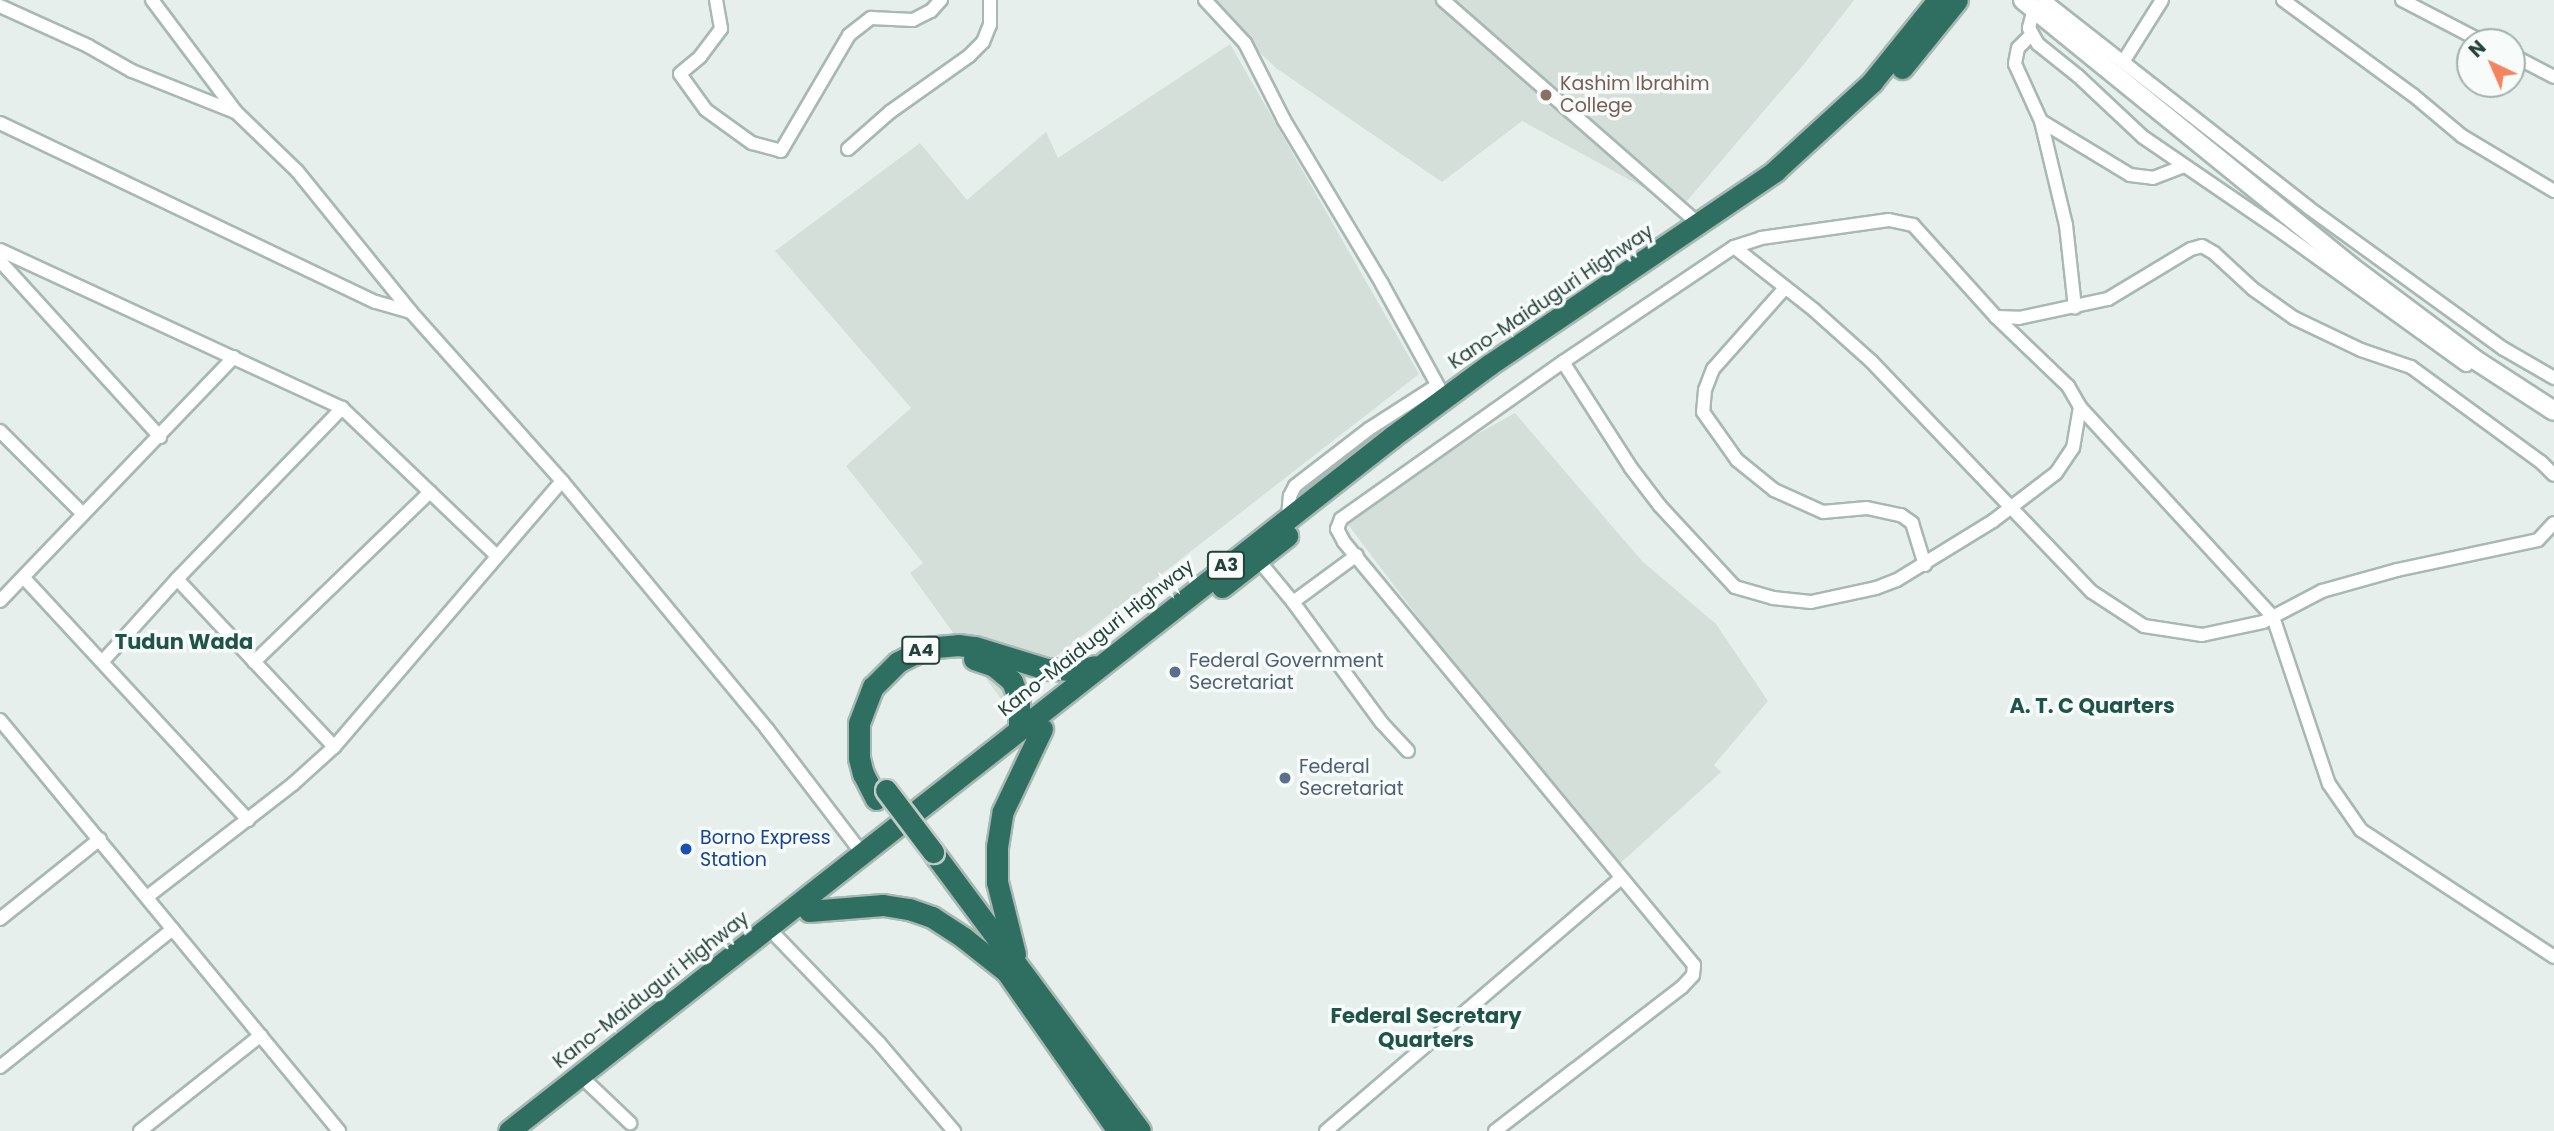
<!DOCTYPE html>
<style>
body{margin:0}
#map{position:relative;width:2554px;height:1131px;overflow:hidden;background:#e6efeb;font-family:Poppins,sans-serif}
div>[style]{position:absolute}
.built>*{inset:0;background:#d4dfda}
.roads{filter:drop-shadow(2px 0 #a8b8b2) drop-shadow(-2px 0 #a8b8b2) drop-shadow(0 2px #a8b8b2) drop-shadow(0 -2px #a8b8b2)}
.street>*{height:12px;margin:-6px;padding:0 6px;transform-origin:6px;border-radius:6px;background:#fff}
.secondary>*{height:18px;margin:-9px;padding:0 9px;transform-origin:9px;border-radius:9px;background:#fff}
.highway>*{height:21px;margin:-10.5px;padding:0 10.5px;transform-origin:10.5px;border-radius:10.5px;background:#2f6f62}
.bridges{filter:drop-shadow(2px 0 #c2cac8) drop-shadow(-2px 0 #c2cac8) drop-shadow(0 2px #c2cac8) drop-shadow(0 -2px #c2cac8)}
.highway-bridge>*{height:21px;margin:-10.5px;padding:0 10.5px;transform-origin:10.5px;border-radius:10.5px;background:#2f6f62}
.dots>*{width:19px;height:19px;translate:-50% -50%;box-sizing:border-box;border:4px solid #f7fbf9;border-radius:50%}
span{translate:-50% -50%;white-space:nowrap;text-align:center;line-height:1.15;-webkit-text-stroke:7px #f7fbf9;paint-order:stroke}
.shield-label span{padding:2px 5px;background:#f7fbf9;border:2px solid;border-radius:5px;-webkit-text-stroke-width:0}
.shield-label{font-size:18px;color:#24423a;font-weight:700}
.education-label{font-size:19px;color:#785e54}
.left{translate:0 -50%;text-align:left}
.street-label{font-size:19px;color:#24423a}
.service-label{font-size:19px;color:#4e5e75}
.transit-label{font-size:19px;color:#164399}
.neighbourhood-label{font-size:21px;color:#1f5548;font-weight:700}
.north{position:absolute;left:2456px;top:28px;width:70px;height:70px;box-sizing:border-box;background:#f7fbf9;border:2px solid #a3b1ad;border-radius:50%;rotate:316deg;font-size:19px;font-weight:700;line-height:28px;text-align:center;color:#24423a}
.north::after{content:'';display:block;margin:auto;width:24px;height:32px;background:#f4845f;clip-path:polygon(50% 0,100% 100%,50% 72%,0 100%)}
</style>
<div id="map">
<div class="built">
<i style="clip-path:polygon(1204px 0,1854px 0,1804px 64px,1681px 208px,1522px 121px,1442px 182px,1276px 68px)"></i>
<i style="clip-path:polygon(1230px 44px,1419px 374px,1001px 699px,910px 573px,923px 563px,846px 466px,911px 408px,775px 251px,920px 143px,967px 200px,1046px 132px,1058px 158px)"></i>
<i style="clip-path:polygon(1515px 413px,1642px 561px,1716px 624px,1768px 701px,1714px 765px,1721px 772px,1615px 868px,1474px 691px,1346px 522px,1425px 463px)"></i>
</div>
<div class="roads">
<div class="street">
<i style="left:152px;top:0;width:140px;rotate:53.1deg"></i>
<i style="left:236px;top:112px;width:85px;rotate:44deg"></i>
<i style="left:297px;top:171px;width:181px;rotate:51deg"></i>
<i style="left:411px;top:312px;width:227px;rotate:48.2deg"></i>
<i style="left:562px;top:481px;width:322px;rotate:50.4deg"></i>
<i style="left:767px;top:729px;width:155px;rotate:52.6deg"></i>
<i style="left:716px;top:0;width:29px;rotate:80deg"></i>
<i style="left:721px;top:29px;width:35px;rotate:127deg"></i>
<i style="left:700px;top:57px;width:26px;rotate:140deg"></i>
<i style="left:680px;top:74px;width:44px;rotate:54.2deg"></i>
<i style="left:706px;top:110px;width:57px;rotate:35.7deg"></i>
<i style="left:752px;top:143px;width:30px;rotate:15deg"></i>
<i style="left:781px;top:151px;width:134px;rotate:-59.6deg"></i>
<i style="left:849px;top:35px;width:28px;rotate:-38deg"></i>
<i style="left:871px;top:18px;width:42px;rotate:2.7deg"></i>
<i style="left:913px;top:20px;width:20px;rotate:-27deg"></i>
<i style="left:931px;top:11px;width:15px;rotate:-48deg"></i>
<i style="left:1205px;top:0;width:59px;rotate:47.1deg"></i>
<i style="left:1245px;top:43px;width:86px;rotate:63.1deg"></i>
<i style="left:1284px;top:120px;width:191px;rotate:59.1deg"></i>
<i style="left:1382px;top:284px;width:129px;rotate:61.2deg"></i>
<i style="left:1443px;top:0;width:340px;rotate:41.2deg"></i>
<i style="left:2044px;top:0;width:337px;rotate:38.1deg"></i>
<i style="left:2309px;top:208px;width:241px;rotate:35.9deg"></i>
<i style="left:2504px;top:349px;width:58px;rotate:30.1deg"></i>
<i style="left:2283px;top:0;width:161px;rotate:36.2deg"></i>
<i style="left:2413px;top:95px;width:64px;rotate:39.9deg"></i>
<i style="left:2462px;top:136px;width:107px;rotate:30.9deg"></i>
<i style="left:2402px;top:0;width:91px;rotate:27.4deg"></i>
<i style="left:0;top:6px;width:97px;rotate:24.4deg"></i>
<i style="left:88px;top:46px;width:51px;rotate:29.6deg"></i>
<i style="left:132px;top:71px;width:111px;rotate:21.7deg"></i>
<i style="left:2034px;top:9px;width:20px;rotate:105deg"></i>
<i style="left:2029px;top:28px;width:18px;rotate:61deg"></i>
<i style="left:2038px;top:44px;width:51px;rotate:38.7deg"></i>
<i style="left:2078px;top:76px;width:89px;rotate:43.2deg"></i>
<i style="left:2143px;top:137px;width:170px;rotate:34.4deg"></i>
<i style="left:2283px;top:233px;width:226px;rotate:35.8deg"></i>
<i style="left:2031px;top:35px;width:18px;rotate:135deg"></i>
<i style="left:2018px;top:48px;width:16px;rotate:101deg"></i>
<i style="left:2015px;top:64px;width:63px;rotate:65.5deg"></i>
<i style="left:2041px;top:121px;width:107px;rotate:76.5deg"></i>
<i style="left:2066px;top:225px;width:83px;rotate:83.8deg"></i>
<i style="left:2512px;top:55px;width:47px;rotate:27.6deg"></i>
<i style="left:2123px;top:62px;width:73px;rotate:-57.8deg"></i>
<i style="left:2041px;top:121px;width:104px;rotate:31.2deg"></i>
<i style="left:2130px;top:175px;width:23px;rotate:7deg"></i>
<i style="left:2153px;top:178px;width:33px;rotate:-21deg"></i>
<i style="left:0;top:123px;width:416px;rotate:25.5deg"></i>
<i style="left:376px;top:302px;width:36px;rotate:16deg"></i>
<i style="left:848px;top:149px;width:56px;rotate:-41.4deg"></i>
<i style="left:890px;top:112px;width:97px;rotate:-35.3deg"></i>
<i style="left:969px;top:56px;width:20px;rotate:-45deg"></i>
<i style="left:983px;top:42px;width:18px;rotate:-68deg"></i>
<i style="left:990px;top:25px;width:25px;rotate:-90deg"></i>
<i style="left:1734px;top:247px;width:102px;rotate:38.2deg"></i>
<i style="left:1814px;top:310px;width:76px;rotate:41.8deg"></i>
<i style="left:1871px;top:361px;width:320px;rotate:46.3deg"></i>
<i style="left:2092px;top:592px;width:62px;rotate:33.2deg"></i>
<i style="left:2144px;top:626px;width:59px;rotate:8.8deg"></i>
<i style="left:2202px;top:635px;width:62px;rotate:-12deg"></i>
<i style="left:2263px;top:622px;width:67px;rotate:-27.7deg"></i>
<i style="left:2322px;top:591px;width:78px;rotate:-15.6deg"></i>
<i style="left:2397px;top:570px;width:144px;rotate:-12deg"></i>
<i style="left:2538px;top:540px;width:23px;rotate:-47deg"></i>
<i style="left:0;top:250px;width:377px;rotate:24.8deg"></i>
<i style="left:342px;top:408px;width:214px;rotate:43.7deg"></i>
<i style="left:0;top:261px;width:238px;rotate:47.7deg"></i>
<i style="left:1785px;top:288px;width:108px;rotate:131.6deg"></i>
<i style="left:1713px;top:369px;width:22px;rotate:111deg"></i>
<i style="left:1705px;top:390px;width:22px;rotate:95deg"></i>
<i style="left:1703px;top:412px;width:59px;rotate:54.7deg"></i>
<i style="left:1737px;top:460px;width:48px;rotate:39deg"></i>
<i style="left:1774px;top:490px;width:54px;rotate:24.2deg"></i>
<i style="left:1823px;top:512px;width:44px;rotate:-5.2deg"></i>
<i style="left:1867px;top:508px;width:35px;rotate:12deg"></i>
<i style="left:1901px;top:515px;width:14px;rotate:36deg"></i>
<i style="left:1912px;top:523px;width:44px;rotate:72.8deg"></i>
<i style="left:1996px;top:317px;width:23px;rotate:2deg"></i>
<i style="left:2019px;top:318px;width:91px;rotate:-12.1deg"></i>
<i style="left:2108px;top:299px;width:97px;rotate:-31.1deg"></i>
<i style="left:2191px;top:249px;width:11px;rotate:-15deg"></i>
<i style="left:2202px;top:246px;width:14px;rotate:30deg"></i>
<i style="left:2214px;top:253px;width:53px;rotate:42.7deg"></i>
<i style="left:2253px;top:289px;width:50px;rotate:35.3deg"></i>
<i style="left:2294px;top:318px;width:74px;rotate:25.5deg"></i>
<i style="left:2361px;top:350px;width:53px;rotate:18.8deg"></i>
<i style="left:2411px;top:367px;width:161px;rotate:36.2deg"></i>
<i style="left:2541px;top:462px;width:18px;rotate:45deg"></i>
<i style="left:1563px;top:362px;width:126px;rotate:57.3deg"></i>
<i style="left:1631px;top:468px;width:48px;rotate:52.7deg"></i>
<i style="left:1660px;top:506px;width:110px;rotate:47.2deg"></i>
<i style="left:1735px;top:587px;width:40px;rotate:16deg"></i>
<i style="left:1773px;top:598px;width:38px;rotate:6deg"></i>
<i style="left:1811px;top:602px;width:66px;rotate:-12.2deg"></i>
<i style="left:1876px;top:588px;width:22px;rotate:-21deg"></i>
<i style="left:1897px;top:580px;width:113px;rotate:-31.6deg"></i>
<i style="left:1993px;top:521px;width:79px;rotate:-37.3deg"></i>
<i style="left:2056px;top:473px;width:30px;rotate:-56deg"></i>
<i style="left:2073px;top:448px;width:42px;rotate:-80.3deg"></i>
<i style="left:0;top:431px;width:116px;rotate:45deg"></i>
<i style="left:1288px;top:517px;width:21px;rotate:-85deg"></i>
<i style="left:1290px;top:496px;width:11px;rotate:-63deg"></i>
<i style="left:1295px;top:486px;width:93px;rotate:-37.6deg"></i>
<i style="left:1369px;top:429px;width:80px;rotate:-32.7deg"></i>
<i style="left:1255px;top:556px;width:60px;rotate:50.4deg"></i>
<i style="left:1293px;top:602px;width:150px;rotate:53.7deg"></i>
<i style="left:1382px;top:723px;width:38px;rotate:47deg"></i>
<i style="left:24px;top:578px;width:330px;rotate:47.2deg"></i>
<i style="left:177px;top:579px;width:230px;rotate:46.9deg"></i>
<i style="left:0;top:601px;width:338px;rotate:-46.2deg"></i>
<i style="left:1293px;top:602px;width:79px;rotate:-36.3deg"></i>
<i style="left:103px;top:661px;width:110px;rotate:-47.9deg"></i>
<i style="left:177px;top:579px;width:238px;rotate:-46deg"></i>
<i style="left:254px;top:662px;width:245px;rotate:-44deg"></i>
<i style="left:0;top:720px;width:533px;rotate:50.48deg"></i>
<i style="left:147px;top:897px;width:185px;rotate:-37.7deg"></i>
<i style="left:293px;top:784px;width:55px;rotate:-42.1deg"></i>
<i style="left:334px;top:747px;width:350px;rotate:-49.4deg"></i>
<i style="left:0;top:919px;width:128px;rotate:-38.7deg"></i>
<i style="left:777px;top:937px;width:147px;rotate:46.1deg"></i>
<i style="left:879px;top:1043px;width:116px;rotate:49.6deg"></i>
<i style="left:0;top:1067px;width:221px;rotate:-38.6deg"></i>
<i style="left:589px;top:1084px;width:57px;rotate:43.6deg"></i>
<i style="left:140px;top:1131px;width:154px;rotate:-38.4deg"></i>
<i style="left:1326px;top:1131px;width:389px;rotate:-40.6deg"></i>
<i style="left:1495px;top:1131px;width:236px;rotate:-37.6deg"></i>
<i style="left:1682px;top:987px;width:16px;rotate:-47deg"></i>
<i style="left:1693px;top:975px;width:10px;rotate:-84deg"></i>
<i style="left:1694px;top:965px;width:549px;rotate:-129.61deg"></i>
<i style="left:1344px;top:542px;width:15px;rotate:-118deg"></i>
<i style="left:1337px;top:529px;width:11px;rotate:-68deg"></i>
<i style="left:1341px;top:519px;width:272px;rotate:-35.3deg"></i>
<i style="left:1563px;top:362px;width:206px;rotate:-33.9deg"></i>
<i style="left:1734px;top:247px;width:28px;rotate:-18deg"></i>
<i style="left:1761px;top:238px;width:129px;rotate:-8deg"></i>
<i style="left:1889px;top:220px;width:25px;rotate:12deg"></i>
<i style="left:1913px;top:225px;width:124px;rotate:47.9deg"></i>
<i style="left:1996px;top:317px;width:100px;rotate:43.8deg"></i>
<i style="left:2068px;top:386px;width:24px;rotate:60deg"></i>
<i style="left:2080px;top:407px;width:285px;rotate:47.4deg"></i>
<i style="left:2273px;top:617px;width:176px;rotate:71.5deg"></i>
<i style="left:2329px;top:784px;width:56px;rotate:55.2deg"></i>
<i style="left:2361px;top:830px;width:231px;rotate:33.3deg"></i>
</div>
<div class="secondary">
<i style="left:2023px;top:0;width:425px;rotate:39.1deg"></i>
<i style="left:2353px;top:268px;width:151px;rotate:36.9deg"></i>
<i style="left:2474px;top:359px;width:95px;rotate:33deg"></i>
</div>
<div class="highway">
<i style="left:1902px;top:68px;width:87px;rotate:-51deg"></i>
<i style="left:1222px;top:587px;width:83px;rotate:-38.1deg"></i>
<i style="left:974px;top:659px;width:21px;rotate:19deg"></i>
<i style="left:994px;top:666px;width:23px;rotate:40deg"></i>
<i style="left:1012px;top:681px;width:20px;rotate:70deg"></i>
<i style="left:1019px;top:700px;width:28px;rotate:90deg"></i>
<i style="left:876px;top:799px;width:28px;rotate:-117deg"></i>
<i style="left:863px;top:774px;width:16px;rotate:-104deg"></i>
<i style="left:859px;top:758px;width:35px;rotate:-90deg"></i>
<i style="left:859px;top:723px;width:39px;rotate:-69deg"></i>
<i style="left:873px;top:687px;width:35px;rotate:-45deg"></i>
<i style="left:898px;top:662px;width:30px;rotate:-27deg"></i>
<i style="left:925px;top:648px;width:33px;rotate:-5deg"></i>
<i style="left:958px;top:645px;width:17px;rotate:7deg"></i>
<i style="left:975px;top:647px;width:74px;rotate:17.2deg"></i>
<i style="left:1046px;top:669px;width:32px;rotate:2deg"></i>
<i style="left:1078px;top:670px;width:17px;rotate:-13deg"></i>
<i style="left:933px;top:852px;width:347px;rotate:53.4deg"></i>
<i style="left:809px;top:911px;width:74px;rotate:-4.6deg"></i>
<i style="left:883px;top:905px;width:26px;rotate:9deg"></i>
<i style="left:909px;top:909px;width:24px;rotate:19deg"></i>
<i style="left:932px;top:917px;width:38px;rotate:33deg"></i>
<i style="left:964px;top:938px;width:56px;rotate:38.5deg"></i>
<i style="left:1015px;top:954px;width:74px;rotate:-104deg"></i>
<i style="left:997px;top:882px;width:35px;rotate:-90deg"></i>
<i style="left:997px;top:847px;width:36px;rotate:-81deg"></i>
<i style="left:1003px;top:811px;width:91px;rotate:-64.6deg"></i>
<i style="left:1006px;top:971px;width:195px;rotate:55deg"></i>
<i style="left:509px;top:1131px;width:1124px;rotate:-38.17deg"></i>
<i style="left:1393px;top:436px;width:119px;rotate:-36.5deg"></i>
<i style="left:1489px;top:365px;width:346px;rotate:-34.1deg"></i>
<i style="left:1775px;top:171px;width:132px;rotate:-42.5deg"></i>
<i style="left:1872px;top:82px;width:105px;rotate:-51.2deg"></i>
</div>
</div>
<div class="bridges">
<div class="highway-bridge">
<i style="left:886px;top:790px;width:78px;rotate:52.8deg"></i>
</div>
</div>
<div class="dots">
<i style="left:1546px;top:95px;background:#8d6e63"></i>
<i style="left:1175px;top:672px;background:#5c6f8a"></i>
<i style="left:1285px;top:778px;background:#5c6f8a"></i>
<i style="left:686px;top:849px;background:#1a4fb4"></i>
</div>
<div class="shield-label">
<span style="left:1226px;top:565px">A3</span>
<span style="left:921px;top:650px">A4</span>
</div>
<div class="education-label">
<span class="left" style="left:1560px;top:95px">Kashim Ibrahim<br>College</span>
</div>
<div class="street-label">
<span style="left:1551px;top:297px;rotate:-34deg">Kano-Maiduguri Highway</span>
<span style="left:1096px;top:638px;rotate:-38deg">Kano-Maiduguri Highway</span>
<span style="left:651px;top:990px;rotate:-38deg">Kano-Maiduguri Highway</span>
</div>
<div class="service-label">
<span class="left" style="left:1189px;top:672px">Federal Government<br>Secretariat</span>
<span class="left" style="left:1299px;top:778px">Federal<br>Secretariat</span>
</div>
<div class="transit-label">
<span class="left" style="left:700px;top:849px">Borno Express<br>Station</span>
</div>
<div class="neighbourhood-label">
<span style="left:184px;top:642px">Tudun Wada</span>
<span style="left:2092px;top:706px">A. T. C Quarters</span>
<span style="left:1426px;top:1028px">Federal Secretary<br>Quarters</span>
</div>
<div class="north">N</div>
</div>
